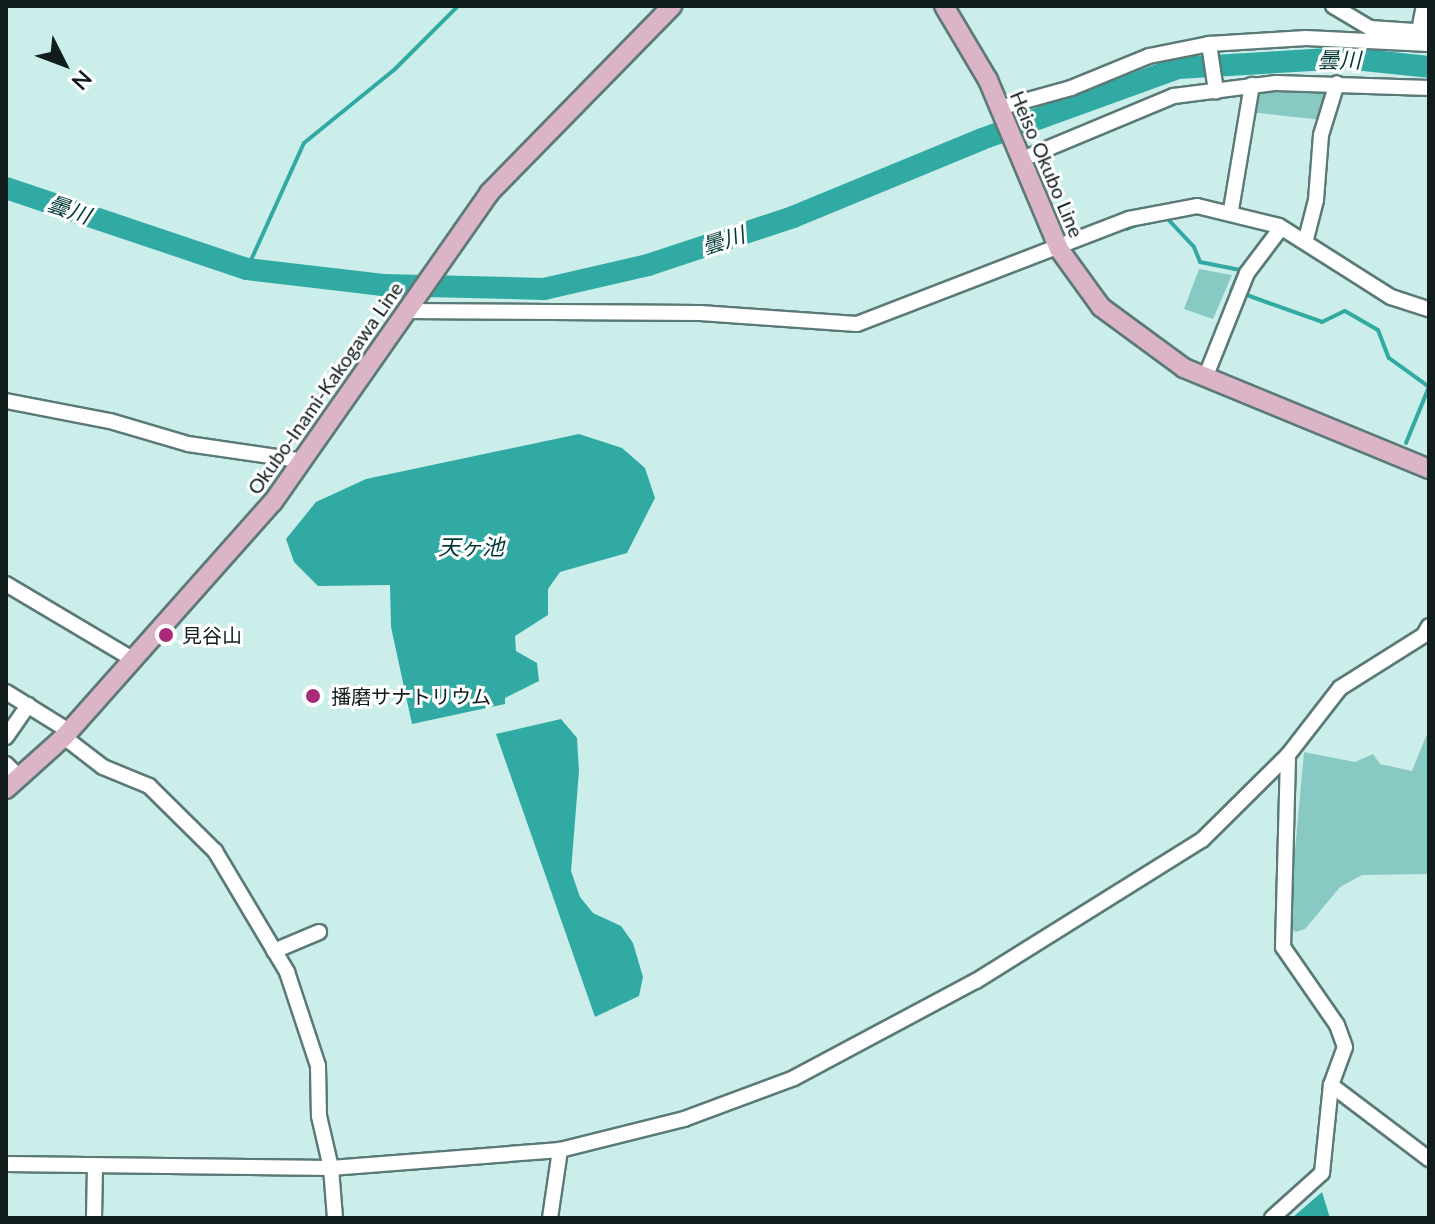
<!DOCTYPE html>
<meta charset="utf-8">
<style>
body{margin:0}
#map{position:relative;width:1435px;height:1224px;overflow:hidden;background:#cceeeb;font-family:Lato,"Noto Sans JP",sans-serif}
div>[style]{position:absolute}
.green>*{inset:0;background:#88c9c4}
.water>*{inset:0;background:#32aaa4}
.stream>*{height:4px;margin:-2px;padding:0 2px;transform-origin:2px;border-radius:2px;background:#32aaa4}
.river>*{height:22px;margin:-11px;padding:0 11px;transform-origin:11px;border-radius:11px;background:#32aaa4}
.roads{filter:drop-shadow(2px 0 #5b7a77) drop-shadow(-2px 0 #5b7a77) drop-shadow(0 2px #5b7a77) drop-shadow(0 -2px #5b7a77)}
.minor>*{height:14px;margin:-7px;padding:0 7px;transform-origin:7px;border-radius:7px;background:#fff}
.major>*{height:18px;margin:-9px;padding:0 9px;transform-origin:9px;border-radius:9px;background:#dcb4c8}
.dots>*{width:22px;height:22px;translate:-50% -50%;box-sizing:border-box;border:4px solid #fff;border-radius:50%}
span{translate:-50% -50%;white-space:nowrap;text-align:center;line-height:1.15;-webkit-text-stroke:6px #fff;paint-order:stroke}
.street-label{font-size:20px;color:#101d1c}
.poi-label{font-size:20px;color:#101d1c}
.left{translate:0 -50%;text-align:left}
.water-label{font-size:22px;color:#013937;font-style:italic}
.frame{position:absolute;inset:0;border:8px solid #101d1c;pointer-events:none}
.north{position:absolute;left:24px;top:24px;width:80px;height:80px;-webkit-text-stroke:6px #fff;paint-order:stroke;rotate:132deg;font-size:22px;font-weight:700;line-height:32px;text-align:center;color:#101d1c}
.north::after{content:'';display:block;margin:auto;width:28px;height:36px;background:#101d1c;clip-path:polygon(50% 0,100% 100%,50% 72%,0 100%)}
</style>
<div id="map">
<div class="green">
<i style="clip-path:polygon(1331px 84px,1322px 120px,1250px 112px,1254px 90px)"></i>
<i style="clip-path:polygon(1199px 269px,1232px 275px,1213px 319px,1184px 309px)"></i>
<i style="clip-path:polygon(1429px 729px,1429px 874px,1362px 875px,1340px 887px,1305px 929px,1296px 932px,1288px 927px,1304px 752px,1355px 762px,1373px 754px,1380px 764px,1412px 771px)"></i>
</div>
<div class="water">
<i style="clip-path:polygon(579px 434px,622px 448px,645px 468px,655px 498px,627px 553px,560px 572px,548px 589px,548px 615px,515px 636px,516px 651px,537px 663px,539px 681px,505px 698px,505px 704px,412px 724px,391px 627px,390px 585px,318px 586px,294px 562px,286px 539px,316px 502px,366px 479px)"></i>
<i style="clip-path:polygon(561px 719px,577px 738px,579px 771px,571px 871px,580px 897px,593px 913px,621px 926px,633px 943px,643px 977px,639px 996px,595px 1017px,496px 734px)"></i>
<i style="clip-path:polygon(1322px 1192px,1330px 1218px,1292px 1218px)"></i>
</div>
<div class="stream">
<i style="left:1165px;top:216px;width:42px;rotate:46.9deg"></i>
<i style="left:1194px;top:247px;width:16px;rotate:68deg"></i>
<i style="left:1200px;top:262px;width:41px;rotate:11.3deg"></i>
<i style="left:1240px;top:270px;width:23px;rotate:113deg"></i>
<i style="left:1127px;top:229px;width:15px;rotate:-23deg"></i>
<i style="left:247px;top:269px;width:138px;rotate:-65.7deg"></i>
<i style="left:304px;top:143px;width:117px;rotate:-39.1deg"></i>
<i style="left:395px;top:69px;width:89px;rotate:-45deg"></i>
<i style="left:1244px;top:294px;width:83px;rotate:19.7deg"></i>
<i style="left:1322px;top:322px;width:25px;rotate:-26deg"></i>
<i style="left:1345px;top:311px;width:38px;rotate:30deg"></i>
<i style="left:1378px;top:330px;width:30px;rotate:69deg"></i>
<i style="left:1389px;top:358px;width:49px;rotate:35.9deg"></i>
<i style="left:1406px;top:443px;width:61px;rotate:-67.7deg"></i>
</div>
<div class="river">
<i style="left:6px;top:188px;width:254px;rotate:18.6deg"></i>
<i style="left:247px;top:269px;width:137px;rotate:6.7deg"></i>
<i style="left:383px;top:285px;width:161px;rotate:1.4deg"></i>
<i style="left:544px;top:289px;width:107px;rotate:-13deg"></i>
<i style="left:648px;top:265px;width:153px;rotate:-18.3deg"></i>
<i style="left:793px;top:217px;width:204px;rotate:-22.4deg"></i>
<i style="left:982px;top:139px;width:208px;rotate:-19.9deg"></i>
<i style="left:1178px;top:68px;width:167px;rotate:-3.4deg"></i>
<i style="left:1345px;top:58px;width:84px;rotate:6.1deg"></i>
</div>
<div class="roads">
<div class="minor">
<i style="left:1333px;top:6px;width:43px;rotate:30.7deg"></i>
<i style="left:1370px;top:28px;width:59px;rotate:3.9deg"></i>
<i style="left:1419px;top:31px;width:25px;rotate:-79deg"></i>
<i style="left:1209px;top:44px;width:48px;rotate:81.5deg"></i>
<i style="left:999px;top:108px;width:75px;rotate:-15.5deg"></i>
<i style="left:1071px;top:88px;width:84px;rotate:-22.3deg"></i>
<i style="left:1149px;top:56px;width:61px;rotate:-11.3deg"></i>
<i style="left:1209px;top:44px;width:97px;rotate:-3.5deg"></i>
<i style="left:1306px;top:38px;width:123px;rotate:2.8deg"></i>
<i style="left:1020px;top:160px;width:167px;rotate:-22.6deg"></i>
<i style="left:1174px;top:96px;width:103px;rotate:-7.3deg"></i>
<i style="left:1276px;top:83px;width:153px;rotate:1.9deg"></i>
<i style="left:1231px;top:210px;width:127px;rotate:-80.5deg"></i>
<i style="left:1306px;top:239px;width:40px;rotate:-75.6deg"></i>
<i style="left:1316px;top:200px;width:65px;rotate:-85.6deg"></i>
<i style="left:1321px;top:135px;width:54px;rotate:-72.9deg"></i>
<i style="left:406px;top:311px;width:294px;rotate:0.4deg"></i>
<i style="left:700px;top:313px;width:157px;rotate:4deg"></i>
<i style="left:857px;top:324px;width:292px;rotate:-21.1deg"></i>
<i style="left:1129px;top:219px;width:69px;rotate:-10.8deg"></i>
<i style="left:1197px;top:206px;width:84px;rotate:13.7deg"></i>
<i style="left:1279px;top:226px;width:133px;rotate:32.4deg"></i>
<i style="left:1391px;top:297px;width:40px;rotate:18deg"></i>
<i style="left:1205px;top:378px;width:113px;rotate:-68.2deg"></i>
<i style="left:1247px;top:273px;width:56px;rotate:-52.9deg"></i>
<i style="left:6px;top:401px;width:106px;rotate:10.9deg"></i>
<i style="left:110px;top:421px;width:81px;rotate:16.4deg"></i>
<i style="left:188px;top:444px;width:117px;rotate:8.3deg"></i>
<i style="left:6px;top:584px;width:149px;rotate:30.7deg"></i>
<i style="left:6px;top:692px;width:74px;rotate:31.8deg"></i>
<i style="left:6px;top:737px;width:39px;rotate:-55deg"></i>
<i style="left:64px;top:737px;width:49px;rotate:37.6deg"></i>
<i style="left:103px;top:767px;width:50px;rotate:22.4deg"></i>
<i style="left:149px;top:786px;width:93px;rotate:44.6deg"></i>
<i style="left:215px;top:851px;width:141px;rotate:59.2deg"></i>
<i style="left:287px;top:972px;width:99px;rotate:71.7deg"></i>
<i style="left:318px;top:1066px;width:50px;rotate:88.9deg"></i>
<i style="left:319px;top:1116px;width:53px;rotate:77deg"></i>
<i style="left:331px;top:1168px;width:50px;rotate:85.4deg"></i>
<i style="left:6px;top:764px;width:18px;rotate:45deg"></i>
<i style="left:274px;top:951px;width:49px;rotate:-22.9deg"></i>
<i style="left:1331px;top:1085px;width:123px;rotate:37.1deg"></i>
<i style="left:6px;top:1164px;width:325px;rotate:0.7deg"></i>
<i style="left:331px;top:1168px;width:230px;rotate:-4.5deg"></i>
<i style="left:560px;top:1150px;width:128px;rotate:-14deg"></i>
<i style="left:684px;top:1119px;width:117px;rotate:-20.4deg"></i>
<i style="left:794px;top:1078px;width:206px;rotate:-28.1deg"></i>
<i style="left:976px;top:981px;width:266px;rotate:-32deg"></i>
<i style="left:1202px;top:840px;width:121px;rotate:-44.7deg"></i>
<i style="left:1288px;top:755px;width:85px;rotate:-52.2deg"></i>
<i style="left:1340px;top:688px;width:99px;rotate:-32.2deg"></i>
<i style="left:1424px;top:635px;width:10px;rotate:-61deg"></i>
<i style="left:94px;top:1218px;width:50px;rotate:-88.9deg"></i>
<i style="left:550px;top:1218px;width:69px;rotate:-81.6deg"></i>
<i style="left:1272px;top:1218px;width:67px;rotate:-42deg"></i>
<i style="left:1322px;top:1173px;width:88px;rotate:-84.2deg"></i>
<i style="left:1331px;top:1085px;width:40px;rotate:-69.8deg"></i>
<i style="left:1345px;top:1047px;width:23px;rotate:-110deg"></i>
<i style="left:1337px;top:1025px;width:95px;rotate:-124.7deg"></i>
<i style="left:1283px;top:947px;width:192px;rotate:-88.5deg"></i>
</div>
<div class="major">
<i style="left:944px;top:6px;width:86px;rotate:59.3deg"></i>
<i style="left:988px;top:80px;width:183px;rotate:67.2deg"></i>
<i style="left:1059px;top:249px;width:72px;rotate:54.1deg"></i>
<i style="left:1101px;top:307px;width:103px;rotate:36.3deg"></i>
<i style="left:1184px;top:368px;width:265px;rotate:22.4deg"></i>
<i style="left:6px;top:789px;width:78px;rotate:-41.9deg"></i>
<i style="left:64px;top:737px;width:314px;rotate:-48.4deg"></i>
<i style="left:273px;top:502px;width:377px;rotate:-55deg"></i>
<i style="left:489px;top:193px;width:262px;rotate:-45.6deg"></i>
</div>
</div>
<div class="dots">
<i style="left:166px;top:635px;background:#a92a79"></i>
<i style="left:313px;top:696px;background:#a92a79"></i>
</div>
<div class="street-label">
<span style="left:1047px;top:164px;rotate:67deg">Heiso Okubo Line</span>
<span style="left:325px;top:388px;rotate:-55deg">Okubo-Inami-Kakogawa Line</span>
</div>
<div class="poi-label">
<span class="left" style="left:182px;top:635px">見谷山</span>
<span class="left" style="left:331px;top:696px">播磨サナトリウム</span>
</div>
<div class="water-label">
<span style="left:1339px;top:60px">曇川</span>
<span style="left:69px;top:209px;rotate:19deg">曇川</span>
<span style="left:723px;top:240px;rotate:-18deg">曇川</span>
<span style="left:471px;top:547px">天ヶ池</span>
</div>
<div class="frame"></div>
<div class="north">N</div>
</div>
